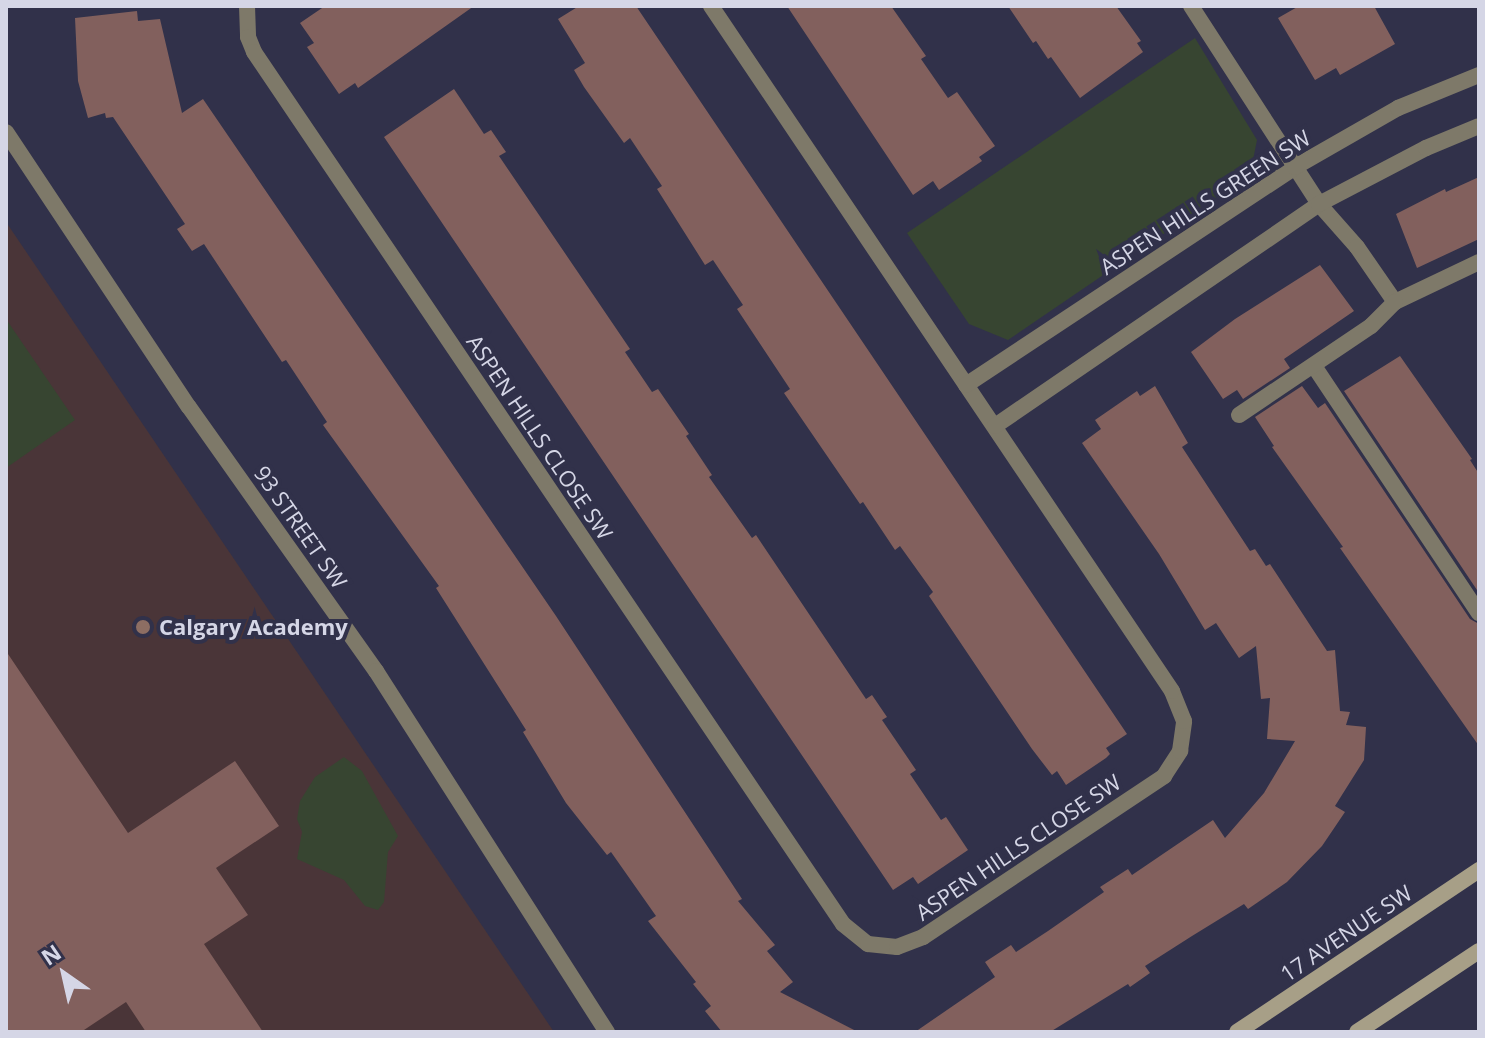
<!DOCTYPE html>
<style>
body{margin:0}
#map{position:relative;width:1485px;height:1038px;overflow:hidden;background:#31314a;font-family:"Open Sans",sans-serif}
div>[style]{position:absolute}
.education>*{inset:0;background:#4a3538}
.green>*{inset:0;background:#374531}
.building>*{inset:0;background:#82605d}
.service>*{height:16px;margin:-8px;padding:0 8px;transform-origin:8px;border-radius:8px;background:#7e7969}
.minor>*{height:16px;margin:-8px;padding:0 8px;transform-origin:8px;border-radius:8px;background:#7e7969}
.secondary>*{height:16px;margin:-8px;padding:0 8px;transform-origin:8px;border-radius:8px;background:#a79f87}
.dots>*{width:22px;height:22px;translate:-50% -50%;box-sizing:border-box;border:4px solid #31314a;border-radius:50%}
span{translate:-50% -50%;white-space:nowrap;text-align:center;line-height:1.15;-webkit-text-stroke:8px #31314a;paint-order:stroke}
.street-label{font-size:22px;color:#d5d6e6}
.poi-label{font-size:22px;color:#d5d6e6;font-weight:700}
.left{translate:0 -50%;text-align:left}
.frame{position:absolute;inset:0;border:8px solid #d5d6e6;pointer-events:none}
.north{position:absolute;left:24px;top:934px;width:80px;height:80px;-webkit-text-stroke:6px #31314a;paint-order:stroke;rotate:326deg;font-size:22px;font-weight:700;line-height:32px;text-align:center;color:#d5d6e6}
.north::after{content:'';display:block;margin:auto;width:28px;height:36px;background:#d5d6e6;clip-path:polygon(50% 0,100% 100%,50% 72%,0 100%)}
</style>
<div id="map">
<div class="education">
<i style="clip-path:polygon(6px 222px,554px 1032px,6px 1032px)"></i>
</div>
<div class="green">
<i style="clip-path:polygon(1195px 38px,1257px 140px,1250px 175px,1008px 340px,969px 324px,907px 233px)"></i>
<i style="clip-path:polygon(6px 319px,75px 420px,6px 468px)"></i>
<i style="clip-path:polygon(344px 757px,362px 771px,398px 836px,388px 852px,384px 902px,378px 910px,365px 906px,344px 880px,297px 859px,302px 832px,297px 819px,300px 801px,315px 777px)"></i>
</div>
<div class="building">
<i style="clip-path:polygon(325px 6px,474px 6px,358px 88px,355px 83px,339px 94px,307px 47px,314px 43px,300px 23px)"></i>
<i style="clip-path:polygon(579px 6px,636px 6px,1127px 734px,1106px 748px,1110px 754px,1106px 758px,1066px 785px,1057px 771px,1052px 775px,1032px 749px,929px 596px,933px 592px,900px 546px,895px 550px,863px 502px,860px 504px,784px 393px,790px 389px,737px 309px,743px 305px,713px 260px,705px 265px,657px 189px,662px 186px,630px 138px,624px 143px,584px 87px,574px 70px,585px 63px,558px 19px)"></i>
<i style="clip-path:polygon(787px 6px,891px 6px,926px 56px,921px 59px,948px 98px,957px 92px,995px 146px,979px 157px,982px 161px,939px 190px,933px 181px,913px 195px)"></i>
<i style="clip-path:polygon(1008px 6px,1116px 6px,1141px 41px,1137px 43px,1143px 52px,1080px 98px,1051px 57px,1048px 59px,1036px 41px,1033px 43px)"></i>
<i style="clip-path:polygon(1299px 6px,1374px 6px,1395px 44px,1340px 75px,1336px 68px,1315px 80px,1278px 18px)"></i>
<i style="clip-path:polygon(137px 11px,138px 21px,160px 19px,182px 113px,203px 99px,556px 616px,742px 899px,738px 901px,775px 945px,767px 951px,793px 982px,780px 992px,858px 1032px,722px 1032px,705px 1011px,711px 1006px,693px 984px,696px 982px,648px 921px,656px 916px,611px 852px,607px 855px,566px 803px,523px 732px,526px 730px,436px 588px,439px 586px,323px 425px,327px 422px,286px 360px,282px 362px,204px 244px,192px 251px,177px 229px,185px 224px,113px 117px,106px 118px,105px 113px,88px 118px,78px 81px,75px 18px)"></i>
<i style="clip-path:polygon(454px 89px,484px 134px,491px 130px,506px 152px,499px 156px,630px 349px,625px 352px,652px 392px,658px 389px,689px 434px,686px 436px,712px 475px,709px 477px,752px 538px,756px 535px,866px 699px,872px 695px,887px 717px,882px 720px,916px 770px,910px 774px,941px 820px,946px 817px,968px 850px,918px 884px,913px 877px,893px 890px,384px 137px)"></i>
<i style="clip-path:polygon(1479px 177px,1479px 239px,1417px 268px,1396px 214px,1445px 189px,1446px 192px)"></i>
<i style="clip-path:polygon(1320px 265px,1354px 311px,1284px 359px,1290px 368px,1243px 399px,1237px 390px,1223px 399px,1191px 352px,1235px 319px)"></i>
<i style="clip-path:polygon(1400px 356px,1472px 459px,1470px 460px,1479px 474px,1479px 593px,1344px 391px)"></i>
<i style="clip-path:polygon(1155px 386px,1188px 443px,1182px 447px,1250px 551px,1255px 549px,1266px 566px,1270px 564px,1327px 651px,1335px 650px,1340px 711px,1350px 712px,1346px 725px,1366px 727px,1364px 760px,1335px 806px,1345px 812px,1322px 846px,1287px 882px,1248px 909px,1244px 904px,1192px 936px,1145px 966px,1150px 973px,1130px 987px,1128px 984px,1050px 1032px,915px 1032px,995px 977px,985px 962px,1011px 945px,1016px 952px,1048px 931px,1104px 892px,1100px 887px,1128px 869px,1132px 875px,1213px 820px,1225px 838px,1264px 793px,1295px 741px,1267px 739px,1270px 698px,1261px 699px,1256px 646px,1239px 658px,1216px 623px,1205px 630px,1159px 554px,1082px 443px,1101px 429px,1095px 420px,1137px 391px,1140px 396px)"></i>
<i style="clip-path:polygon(1302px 386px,1318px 408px,1325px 403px,1470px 619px,1479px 624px,1479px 746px,1340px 548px,1343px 547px,1272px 447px,1274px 446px,1255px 417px)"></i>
<i style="clip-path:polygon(6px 651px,128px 833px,235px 761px,279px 826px,216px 868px,248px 915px,204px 944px,263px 1032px,146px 1032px,126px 1002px,81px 1032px,6px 1032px)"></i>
</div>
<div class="service">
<i style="left:6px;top:132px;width:330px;rotate:56.4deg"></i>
<i style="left:189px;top:407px;width:324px;rotate:54.7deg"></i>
<i style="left:376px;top:671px;width:429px;rotate:57.4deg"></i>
<i style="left:1319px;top:204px;width:57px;rotate:48.5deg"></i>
<i style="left:1357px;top:247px;width:67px;rotate:55.4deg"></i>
<i style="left:1395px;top:302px;width:93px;rotate:-25.5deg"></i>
<i style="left:1314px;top:366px;width:297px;rotate:56.3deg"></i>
<i style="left:1239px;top:415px;width:159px;rotate:-34deg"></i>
<i style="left:1371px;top:326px;width:34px;rotate:-45deg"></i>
</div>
<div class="minor">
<i style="left:247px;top:6px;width:31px;rotate:88deg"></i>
<i style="left:248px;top:37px;width:16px;rotate:68deg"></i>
<i style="left:254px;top:52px;width:1052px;rotate:55.96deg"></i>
<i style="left:843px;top:924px;width:32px;rotate:39deg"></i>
<i style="left:868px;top:944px;width:29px;rotate:6deg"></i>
<i style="left:897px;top:947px;width:28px;rotate:-21deg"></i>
<i style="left:923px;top:937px;width:290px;rotate:-33.7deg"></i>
<i style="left:1164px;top:776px;width:30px;rotate:-57deg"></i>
<i style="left:1180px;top:751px;width:30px;rotate:-82deg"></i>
<i style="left:1184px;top:721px;width:32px;rotate:-112deg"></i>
<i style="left:1172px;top:691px;width:826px;rotate:-123.94deg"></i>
<i style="left:1191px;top:6px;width:236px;rotate:57.1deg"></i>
<i style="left:966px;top:385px;width:395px;rotate:-33.5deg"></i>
<i style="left:1295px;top:167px;width:119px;rotate:-29.8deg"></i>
<i style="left:1398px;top:108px;width:87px;rotate:-22.2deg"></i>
<i style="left:995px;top:426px;width:393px;rotate:-34.4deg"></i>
<i style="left:1319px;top:204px;width:121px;rotate:-27.6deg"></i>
<i style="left:1426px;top:148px;width:57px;rotate:-22.5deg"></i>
</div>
<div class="secondary">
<i style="left:1237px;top:1032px;width:291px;rotate:-33.8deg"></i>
<i style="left:1357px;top:1032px;width:146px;rotate:-33.6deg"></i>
</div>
<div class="dots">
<i style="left:143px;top:627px;background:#8d6e63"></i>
</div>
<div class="street-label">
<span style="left:1205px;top:202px;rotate:-33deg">ASPEN HILLS GREEN SW</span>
<span style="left:540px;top:437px;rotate:56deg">ASPEN HILLS CLOSE SW</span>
<span style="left:301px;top:527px;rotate:55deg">93 STREET SW</span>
<span style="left:1018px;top:847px;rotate:-34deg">ASPEN HILLS CLOSE SW</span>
<span style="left:1346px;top:933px;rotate:-34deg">17 AVENUE SW</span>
</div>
<div class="poi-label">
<span class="left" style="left:159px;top:627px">Calgary Academy</span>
</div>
<div class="frame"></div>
<div class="north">N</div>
</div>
